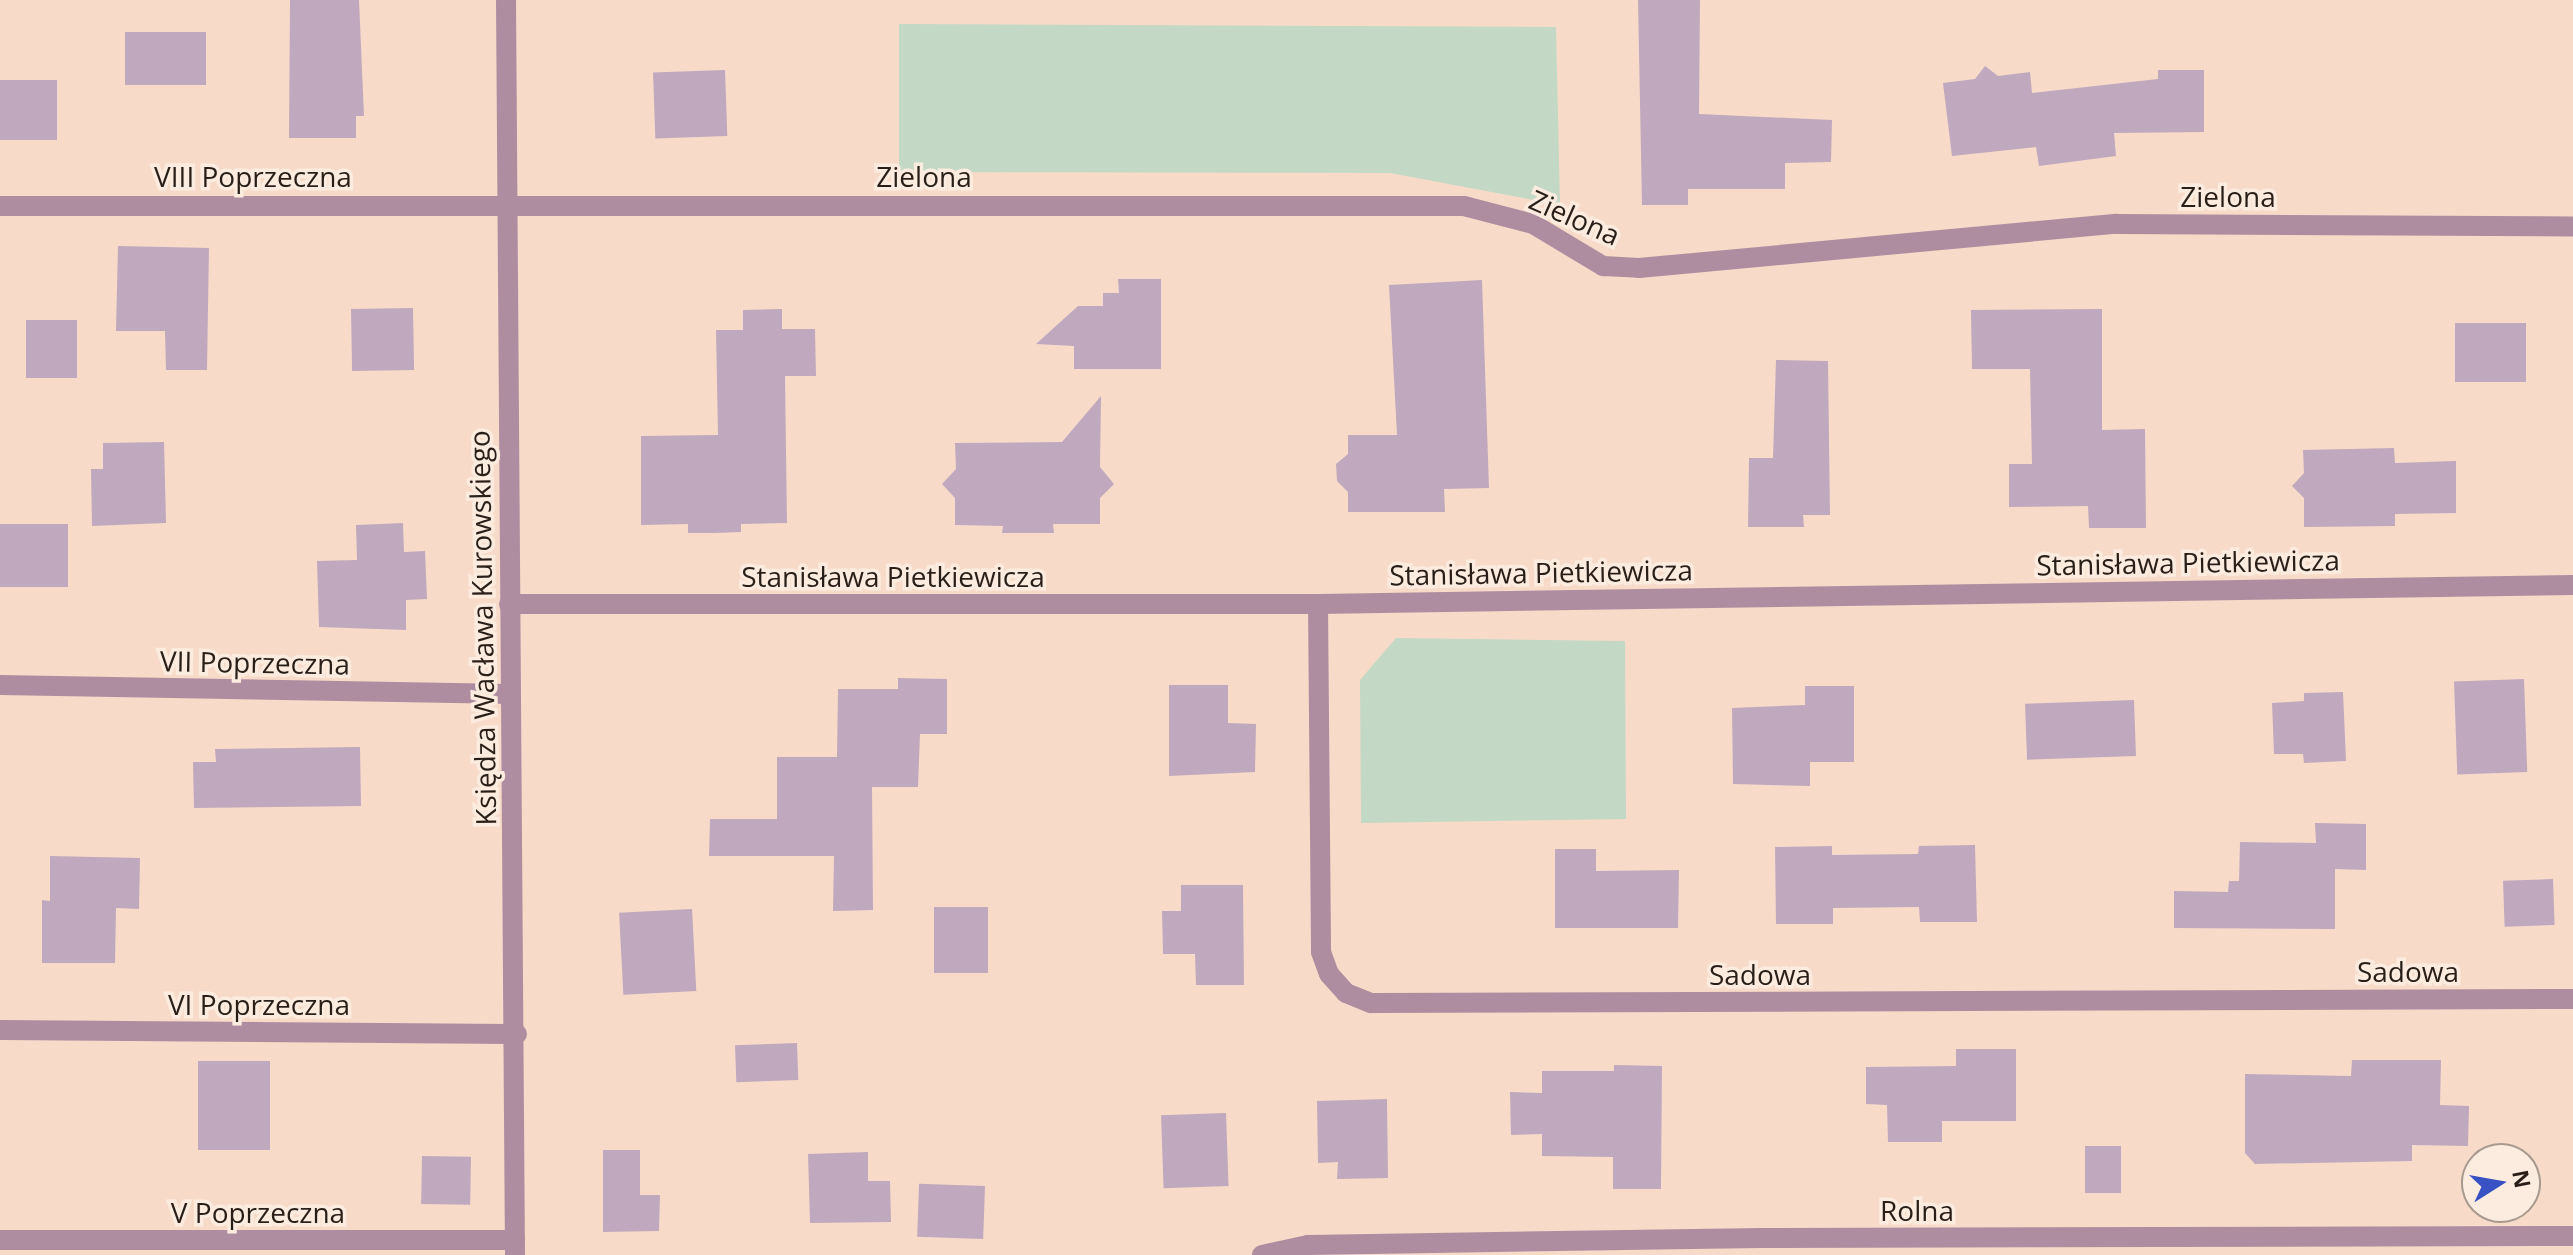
<!DOCTYPE html>
<meta charset="utf-8">
<style>
body{margin:0}
#map{position:relative;width:2573px;height:1255px;overflow:hidden;background:#f7dbc8;font-family:"Open Sans",sans-serif}
div>[style]{position:absolute}
.green>*{inset:0;background:#c3d8c5}
.building>*{inset:0;background:#c0a8be;transform-origin:0 0}
.minor>*{height:20px;margin:-10px;padding:0 10px;transform-origin:10px;border-radius:10px;background:#af8da0}
span{translate:-50% -50%;white-space:nowrap;text-align:center;line-height:1.15;-webkit-text-stroke:7px #fcebdf;paint-order:stroke}
.street-label{font-size:28px;color:#291f18}
.north{position:absolute;left:2461px;top:1143px;width:80px;height:80px;box-sizing:border-box;background:#fcebdf;border:2px solid #a8998f;border-radius:50%;rotate:79deg;font-size:22px;font-weight:700;line-height:32px;text-align:center;color:#291f18}
.north::after{content:'';display:block;margin:auto;width:28px;height:36px;background:#3851c3;clip-path:polygon(50% 0,100% 100%,50% 72%,0 100%)}
</style>
<div id="map">
<div class="green">
<i style="clip-path:polygon(899px 24px,1556px 27px,1560px 205px,1390px 173px,899px 172px)"></i>
<i style="clip-path:polygon(1396px 638px,1625px 641px,1626px 819px,1361px 823px,1360px 680px)"></i>
</div>
<div class="building">
<i style="clip-path:polygon(290px 0,359px 0,364px 116px,356px 116px,356px 138px,289px 138px)"></i>
<i style="clip-path:polygon(1638px 0,1700px 0,1699px 114px,1832px 120px,1831px 162px,1785px 163px,1785px 189px,1688px 189px,1688px 205px,1642px 205px)"></i>
<i style="left:206px;top:32px;width:53px;height:81px;rotate:90deg"></i>
<i style="clip-path:polygon(1985px 66px,1998px 76px,2030px 72px,2032px 93px,2158px 79px,2158px 70px,2204px 70px,2204px 132px,2114px 133px,2116px 156px,2039px 166px,2036px 147px,1952px 156px,1943px 83px,1975px 79px)"></i>
<i style="left:725px;top:70px;width:66px;height:72px;rotate:88deg"></i>
<i style="left:0;top:80px;width:57px;height:60px"></i>
<i style="clip-path:polygon(118px 246px,209px 248px,207px 370px,166px 370px,165px 331px,116px 331px)"></i>
<i style="clip-path:polygon(1118px 279px,1161px 279px,1161px 369px,1074px 369px,1074px 346px,1036px 344px,1078px 306px,1103px 306px,1103px 293px,1119px 293px)"></i>
<i style="clip-path:polygon(1482px 280px,1489px 488px,1444px 489px,1445px 512px,1348px 512px,1348px 492px,1337px 481px,1336px 464px,1348px 454px,1348px 435px,1397px 435px,1389px 285px)"></i>
<i style="left:413px;top:308px;width:62px;height:62px;rotate:89deg"></i>
<i style="clip-path:polygon(782px 309px,782px 329px,815px 329px,816px 376px,785px 376px,787px 523px,741px 524px,741px 532px,714px 533px,688px 533px,688px 524px,641px 525px,641px 436px,718px 435px,716px 330px,743px 330px,743px 310px)"></i>
<i style="clip-path:polygon(2102px 309px,2102px 430px,2145px 429px,2146px 528px,2089px 528px,2088px 506px,2009px 507px,2009px 464px,2032px 464px,2030px 369px,1972px 369px,1971px 310px)"></i>
<i style="left:26px;top:320px;width:51px;height:58px"></i>
<i style="left:2455px;top:323px;width:71px;height:59px"></i>
<i style="clip-path:polygon(1776px 360px,1828px 361px,1830px 515px,1803px 515px,1804px 527px,1748px 527px,1749px 458px,1773px 458px)"></i>
<i style="clip-path:polygon(1101px 396px,1100px 467px,1114px 484px,1100px 498px,1100px 524px,1053px 524px,1054px 533px,1002px 533px,1003px 526px,955px 525px,955px 498px,942px 484px,956px 469px,955px 443px,1062px 442px)"></i>
<i style="clip-path:polygon(164px 442px,166px 523px,92px 526px,91px 469px,103px 469px,103px 443px)"></i>
<i style="clip-path:polygon(2394px 448px,2395px 463px,2456px 461px,2456px 513px,2395px 514px,2395px 526px,2304px 527px,2304px 498px,2292px 486px,2304px 473px,2303px 450px)"></i>
<i style="clip-path:polygon(403px 523px,404px 552px,425px 551px,427px 599px,406px 600px,406px 630px,319px 627px,317px 561px,357px 560px,356px 525px)"></i>
<i style="left:0;top:524px;width:68px;height:63px"></i>
<i style="clip-path:polygon(898px 678px,947px 679px,947px 734px,920px 734px,918px 787px,872px 787px,873px 910px,833px 911px,834px 856px,709px 856px,710px 819px,777px 819px,777px 757px,837px 757px,838px 689px,898px 689px)"></i>
<i style="left:2524px;top:679px;width:93px;height:70px;rotate:88deg"></i>
<i style="clip-path:polygon(1169px 685px,1228px 685px,1228px 723px,1256px 724px,1255px 772px,1169px 776px)"></i>
<i style="clip-path:polygon(1805px 686px,1854px 686px,1854px 762px,1810px 762px,1810px 786px,1733px 784px,1732px 708px,1805px 705px)"></i>
<i style="clip-path:polygon(2343px 692px,2346px 761px,2304px 763px,2303px 754px,2274px 754px,2272px 703px,2304px 701px,2304px 693px)"></i>
<i style="left:2134px;top:700px;width:56px;height:109px;rotate:88deg"></i>
<i style="clip-path:polygon(360px 747px,361px 806px,194px 808px,193px 762px,216px 762px,215px 749px)"></i>
<i style="clip-path:polygon(2315px 823px,2366px 824px,2366px 870px,2335px 869px,2335px 929px,2174px 928px,2174px 891px,2228px 892px,2229px 881px,2239px 881px,2240px 842px,2316px 843px)"></i>
<i style="clip-path:polygon(1975px 845px,1977px 922px,1920px 922px,1919px 907px,1833px 908px,1833px 924px,1776px 924px,1775px 847px,1832px 846px,1832px 855px,1918px 854px,1919px 846px)"></i>
<i style="clip-path:polygon(1555px 849px,1596px 849px,1596px 871px,1679px 870px,1678px 928px,1555px 928px)"></i>
<i style="clip-path:polygon(50px 856px,140px 858px,139px 909px,116px 908px,115px 963px,42px 963px,42px 900px,50px 901px)"></i>
<i style="left:2553px;top:879px;width:46px;height:50px;rotate:88deg"></i>
<i style="clip-path:polygon(1181px 885px,1243px 885px,1244px 985px,1196px 985px,1195px 954px,1163px 954px,1162px 911px,1181px 911px)"></i>
<i style="left:988px;top:907px;width:66px;height:54px;rotate:90deg"></i>
<i style="left:692px;top:909px;width:82px;height:73px;rotate:87deg"></i>
<i style="left:797px;top:1043px;width:37px;height:62px;rotate:88deg"></i>
<i style="clip-path:polygon(1956px 1049px,2016px 1049px,2016px 1121px,1942px 1121px,1942px 1142px,1888px 1142px,1887px 1105px,1866px 1104px,1866px 1067px,1956px 1066px)"></i>
<i style="clip-path:polygon(2352px 1060px,2441px 1060px,2440px 1105px,2469px 1106px,2468px 1146px,2412px 1145px,2412px 1161px,2255px 1164px,2245px 1153px,2245px 1074px,2351px 1076px)"></i>
<i style="left:198px;top:1061px;width:72px;height:89px"></i>
<i style="clip-path:polygon(1614px 1065px,1662px 1066px,1661px 1189px,1613px 1189px,1613px 1157px,1542px 1156px,1542px 1134px,1511px 1135px,1510px 1092px,1542px 1093px,1542px 1071px,1614px 1071px)"></i>
<i style="clip-path:polygon(1387px 1099px,1388px 1178px,1337px 1179px,1338px 1162px,1318px 1163px,1317px 1101px)"></i>
<i style="left:1226px;top:1113px;width:73px;height:65px;rotate:88deg"></i>
<i style="left:2085px;top:1146px;width:36px;height:47px"></i>
<i style="clip-path:polygon(603px 1150px,640px 1150px,640px 1195px,660px 1195px,659px 1231px,603px 1232px)"></i>
<i style="clip-path:polygon(868px 1152px,868px 1181px,890px 1181px,891px 1222px,810px 1223px,808px 1154px)"></i>
<i style="left:422px;top:1156px;width:49px;height:48px;rotate:1deg"></i>
<i style="left:985px;top:1186px;width:53px;height:66px;rotate:92deg"></i>
</div>
<div class="minor">
<i style="left:506px;top:0;width:1255px;rotate:89.59deg"></i>
<i style="left:0;top:206px;width:1464px"></i>
<i style="left:1464px;top:206px;width:71px;rotate:14.6deg"></i>
<i style="left:1533px;top:224px;width:82px;rotate:31deg"></i>
<i style="left:1603px;top:266px;width:36px;rotate:3deg"></i>
<i style="left:1639px;top:268px;width:480px;rotate:-5.3deg"></i>
<i style="left:2117px;top:224px;width:456px;rotate:0.3deg"></i>
<i style="left:509px;top:604px;width:809px"></i>
<i style="left:1318px;top:604px;width:1255px;rotate:-0.87deg"></i>
<i style="left:1318px;top:604px;width:348px;rotate:89.5deg"></i>
<i style="left:1321px;top:952px;width:23px;rotate:70deg"></i>
<i style="left:1329px;top:974px;width:25px;rotate:48deg"></i>
<i style="left:1346px;top:993px;width:27px;rotate:22deg"></i>
<i style="left:1371px;top:1003px;width:1202px;rotate:-0.19deg"></i>
<i style="left:0;top:685px;width:510px;rotate:1.01deg"></i>
<i style="left:0;top:1030px;width:517px;rotate:0.44deg"></i>
<i style="left:0;top:1240px;width:515px"></i>
<i style="left:1262px;top:1255px;width:47px;rotate:-12.3deg"></i>
<i style="left:1308px;top:1245px;width:453px;rotate:-0.9deg"></i>
<i style="left:1761px;top:1238px;width:812px;rotate:-0.14deg"></i>
</div>
<div class="street-label">
<span style="left:253px;top:176px">VIII Poprzeczna</span>
<span style="left:924px;top:176px">Zielona</span>
<span style="left:2228px;top:196px">Zielona</span>
<span style="left:1575px;top:217px;rotate:24deg">Zielona</span>
<span style="left:2188px;top:562px;rotate:-1deg">Stanisława Pietkiewicza</span>
<span style="left:1541px;top:572px;rotate:-1deg">Stanisława Pietkiewicza</span>
<span style="left:893px;top:576px">Stanisława Pietkiewicza</span>
<span style="left:482px;top:628px;rotate:-91deg">Księdza Wacława Kurowskiego</span>
<span style="left:255px;top:662px;rotate:1deg">VII Poprzeczna</span>
<span style="left:2408px;top:971px">Sadowa</span>
<span style="left:1760px;top:974px">Sadowa</span>
<span style="left:259px;top:1004px">VI Poprzeczna</span>
<span style="left:1917px;top:1210px">Rolna</span>
<span style="left:258px;top:1212px">V Poprzeczna</span>
</div>
<div class="north">N</div>
</div>
